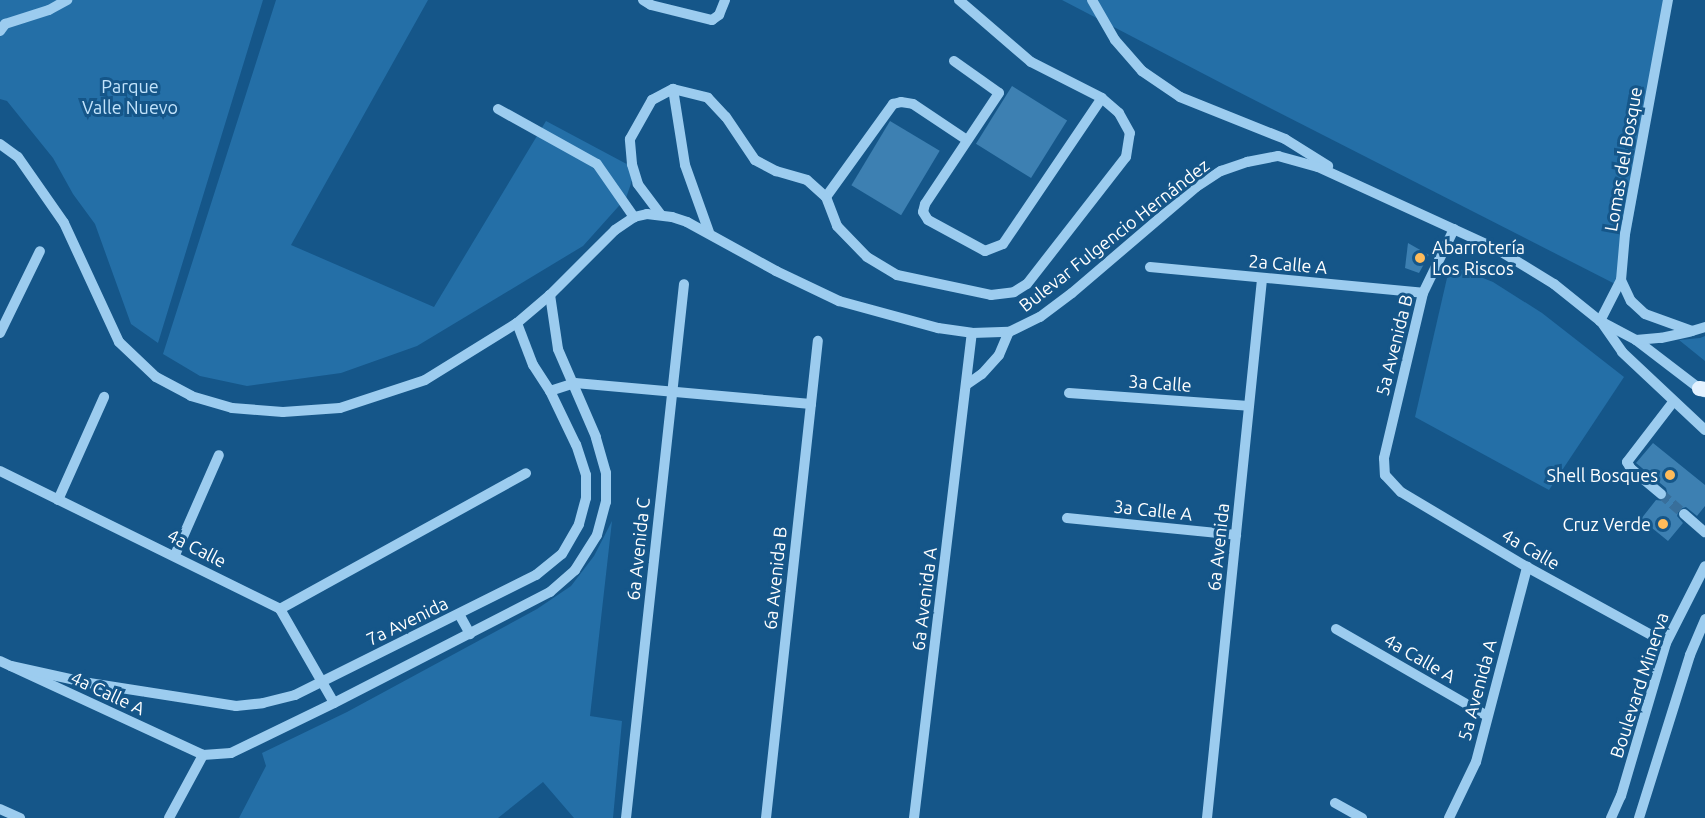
<!DOCTYPE html>
<meta charset="utf-8">
<style>
body{margin:0}
#map{position:relative;width:1705px;height:818px;overflow:hidden;background:#155689;font-family:Ubuntu,sans-serif}
div>[style]{position:absolute}
.green>*{inset:0;background:#246fa7}
.building>*{inset:0;background:#3d80b2;transform-origin:0 0}
.minor-tunnel>*{height:10px;margin-top:-5px;transform-origin:0;background:repeating-linear-gradient(90deg,#386f9b 0 10px,transparent 0 15px)}
.minor>*{height:10px;margin:-5px;padding:0 5px;transform-origin:5px;border-radius:5px;background:#9cccef}
.major>*{height:15px;margin:-7.5px;padding:0 7.5px;transform-origin:7.5px;border-radius:7.5px;background:#e4f2ff}
.dots>*{width:16px;height:16px;translate:-50% -50%;box-sizing:border-box;border:3px solid #155689;border-radius:50%}
span{translate:-50% -50%;white-space:nowrap;text-align:center;line-height:1.15;-webkit-text-stroke:6px #155689;paint-order:stroke}
.park-label{font-size:18px;color:#c2e3fb}
.street-label{font-size:18px;color:#fff}
.poi-label{font-size:18px;color:#fff}
.left{translate:0 -50%;text-align:left}
.right{translate:-100% -50%;text-align:right}
</style>
<div id="map">
<div class="green">
<i style="clip-path:polygon(0 0,263px 0,158px 343px,131px 324px,95px 224px,73px 194px,53px 158px,7px 101px,0 99px)"></i>
<i style="clip-path:polygon(276px 0,428px 0,291px 245px,434px 307px,546px 121px,636px 169px,626px 198px,583px 246px,417px 346px,341px 373px,247px 386px,200px 376px,163px 354px)"></i>
<i style="clip-path:polygon(1062px 0,1671px 0,1621px 287px,1225px 85px)"></i>
<i style="clip-path:polygon(1450px 265px,1493px 282px,1542px 313px,1624px 377px,1549px 490px,1415px 417px)"></i>
<i style="clip-path:polygon(1705px 336px,1705px 361px,1679px 340px,1700px 338px)"></i>
<i style="clip-path:polygon(612px 521px,590px 716px,622px 721px,613px 818px,574px 818px,543px 782px,498px 818px,239px 818px,266px 766px,262px 753px,347px 712px,537px 609px,571px 586px,594px 556px)"></i>
</div>
<div class="building">
<i style="left:1012px;top:86px;width:65px;height:68px;rotate:32deg"></i>
<i style="left:890px;top:121px;width:58px;height:75px;rotate:31deg"></i>
<i style="clip-path:polygon(1408px 243px,1429px 255px,1419px 273px,1405px 268px)"></i>
<i style="clip-path:polygon(1653px 443px,1705px 485px,1705px 506px,1697px 516px,1686px 507px,1679px 509px,1677px 516px,1683px 523px,1668px 541px,1641px 519px,1656px 500px,1664px 501px,1668px 495px,1666px 488px,1636px 463px)"></i>
</div>
<div class="minor-tunnel">
<i style="left:1661px;top:494px;width:30px;rotate:41deg"></i>
</div>
<div class="minor">
<i style="left:643px;top:0;width:9px;rotate:32deg"></i>
<i style="left:651px;top:5px;width:63px;rotate:13.8deg"></i>
<i style="left:712px;top:20px;width:9px;rotate:-36deg"></i>
<i style="left:719px;top:15px;width:16px;rotate:-68deg"></i>
<i style="left:1092px;top:0;width:46px;rotate:60.1deg"></i>
<i style="left:1115px;top:40px;width:41px;rotate:48.9deg"></i>
<i style="left:1142px;top:71px;width:46px;rotate:34.4deg"></i>
<i style="left:1180px;top:97px;width:113px;rotate:21.8deg"></i>
<i style="left:1285px;top:139px;width:51px;rotate:32.1deg"></i>
<i style="left:0;top:31px;width:9px;rotate:-54deg"></i>
<i style="left:5px;top:24px;width:46px;rotate:-17.7deg"></i>
<i style="left:49px;top:10px;width:21px;rotate:-29deg"></i>
<i style="left:954px;top:61px;width:55px;rotate:35.4deg"></i>
<i style="left:999px;top:93px;width:133px;rotate:123.7deg"></i>
<i style="left:925px;top:204px;width:8px;rotate:104deg"></i>
<i style="left:923px;top:212px;width:9px;rotate:58deg"></i>
<i style="left:928px;top:220px;width:65px;rotate:28.5deg"></i>
<i style="left:985px;top:251px;width:19px;rotate:-21deg"></i>
<i style="left:1003px;top:244px;width:176px;rotate:-55.9deg"></i>
<i style="left:673px;top:89px;width:77px;rotate:81deg"></i>
<i style="left:685px;top:165px;width:71px;rotate:70.3deg"></i>
<i style="left:498px;top:109px;width:113px;rotate:29.1deg"></i>
<i style="left:597px;top:164px;width:65px;rotate:55.1deg"></i>
<i style="left:0;top:144px;width:22px;rotate:36deg"></i>
<i style="left:18px;top:157px;width:80px;rotate:55.1deg"></i>
<i style="left:64px;top:223px;width:131px;rotate:65.2deg"></i>
<i style="left:119px;top:342px;width:51px;rotate:43.4deg"></i>
<i style="left:156px;top:377px;width:40px;rotate:28deg"></i>
<i style="left:191px;top:396px;width:43px;rotate:16.3deg"></i>
<i style="left:232px;top:408px;width:51px;rotate:4.5deg"></i>
<i style="left:283px;top:412px;width:57px;rotate:-4deg"></i>
<i style="left:340px;top:408px;width:89px;rotate:-18.2deg"></i>
<i style="left:425px;top:380px;width:108px;rotate:-31.8deg"></i>
<i style="left:517px;top:323px;width:43px;rotate:-40.3deg"></i>
<i style="left:550px;top:295px;width:92px;rotate:-45deg"></i>
<i style="left:615px;top:230px;width:23px;rotate:-34deg"></i>
<i style="left:634px;top:217px;width:13px;rotate:-13deg"></i>
<i style="left:647px;top:214px;width:25px;rotate:7deg"></i>
<i style="left:672px;top:217px;width:16px;rotate:18deg"></i>
<i style="left:687px;top:222px;width:102px;rotate:28.8deg"></i>
<i style="left:776px;top:271px;width:70px;rotate:25.5deg"></i>
<i style="left:839px;top:301px;width:103px;rotate:15.3deg"></i>
<i style="left:938px;top:328px;width:34px;rotate:8deg"></i>
<i style="left:972px;top:333px;width:37px;rotate:-2deg"></i>
<i style="left:1009px;top:332px;width:34px;rotate:-26deg"></i>
<i style="left:1040px;top:317px;width:40px;rotate:-37deg"></i>
<i style="left:1072px;top:293px;width:163px;rotate:-40.5deg"></i>
<i style="left:1196px;top:187px;width:30px;rotate:-33deg"></i>
<i style="left:1221px;top:171px;width:28px;rotate:-19deg"></i>
<i style="left:1247px;top:162px;width:32px;rotate:-11deg"></i>
<i style="left:1278px;top:156px;width:41px;rotate:15.4deg"></i>
<i style="left:1318px;top:167px;width:195px;rotate:24.6deg"></i>
<i style="left:1495px;top:248px;width:69px;rotate:31.4deg"></i>
<i style="left:1554px;top:284px;width:59px;rotate:38.8deg"></i>
<i style="left:1600px;top:321px;width:41px;rotate:27.8deg"></i>
<i style="left:1636px;top:340px;width:86px;rotate:37.4deg"></i>
<i style="left:826px;top:197px;width:115px;rotate:-54.2deg"></i>
<i style="left:893px;top:104px;width:8px;rotate:-14deg"></i>
<i style="left:901px;top:102px;width:12px;rotate:9deg"></i>
<i style="left:913px;top:104px;width:65px;rotate:33.7deg"></i>
<i style="left:661px;top:215px;width:39px;rotate:-127deg"></i>
<i style="left:638px;top:184px;width:21px;rotate:-107deg"></i>
<i style="left:632px;top:164px;width:25px;rotate:-95deg"></i>
<i style="left:630px;top:139px;width:45px;rotate:-60.6deg"></i>
<i style="left:652px;top:100px;width:24px;rotate:-28deg"></i>
<i style="left:673px;top:89px;width:36px;rotate:14deg"></i>
<i style="left:708px;top:98px;width:26px;rotate:47deg"></i>
<i style="left:726px;top:117px;width:52px;rotate:56deg"></i>
<i style="left:755px;top:160px;width:24px;rotate:28deg"></i>
<i style="left:776px;top:171px;width:32px;rotate:16deg"></i>
<i style="left:807px;top:180px;width:25px;rotate:42deg"></i>
<i style="left:826px;top:197px;width:31px;rotate:69deg"></i>
<i style="left:837px;top:226px;width:43px;rotate:45.9deg"></i>
<i style="left:867px;top:257px;width:35px;rotate:31deg"></i>
<i style="left:897px;top:275px;width:96px;rotate:12deg"></i>
<i style="left:991px;top:295px;width:23px;rotate:-7deg"></i>
<i style="left:1014px;top:292px;width:15px;rotate:-32deg"></i>
<i style="left:1027px;top:284px;width:161px;rotate:-52.1deg"></i>
<i style="left:1126px;top:157px;width:24px;rotate:-81deg"></i>
<i style="left:1130px;top:133px;width:23px;rotate:-119deg"></i>
<i style="left:1119px;top:113px;width:23px;rotate:-139deg"></i>
<i style="left:1102px;top:98px;width:80px;rotate:-153.1deg"></i>
<i style="left:1031px;top:62px;width:95px;rotate:-139.3deg"></i>
<i style="left:1454px;top:229px;width:71px;rotate:115.8deg"></i>
<i style="left:1423px;top:293px;width:170px;rotate:103.3deg"></i>
<i style="left:1384px;top:458px;width:17px;rotate:87deg"></i>
<i style="left:1385px;top:475px;width:23px;rotate:47deg"></i>
<i style="left:1401px;top:492px;width:147px;rotate:30.8deg"></i>
<i style="left:1527px;top:567px;width:158px;rotate:28.7deg"></i>
<i style="left:1150px;top:267px;width:274px;rotate:5.4deg"></i>
<i style="left:1621px;top:280px;width:23px;rotate:65deg"></i>
<i style="left:1631px;top:301px;width:19px;rotate:43deg"></i>
<i style="left:1645px;top:314px;width:50px;rotate:19.9deg"></i>
<i style="left:1692px;top:331px;width:14px;rotate:-17deg"></i>
<i style="left:1600px;top:321px;width:46px;rotate:-62.9deg"></i>
<i style="left:1621px;top:280px;width:46px;rotate:-85deg"></i>
<i style="left:1625px;top:234px;width:238px;rotate:-79.6deg"></i>
<i style="left:1602px;top:323px;width:35px;rotate:55deg"></i>
<i style="left:1622px;top:352px;width:114px;rotate:43.2deg"></i>
<i style="left:0;top:333px;width:91px;rotate:-64deg"></i>
<i style="left:1636px;top:340px;width:25px;rotate:-5deg"></i>
<i style="left:1661px;top:338px;width:29px;rotate:-12deg"></i>
<i style="left:966px;top:385px;width:19px;rotate:-35deg"></i>
<i style="left:982px;top:374px;width:25px;rotate:-48deg"></i>
<i style="left:999px;top:355px;width:25px;rotate:-67deg"></i>
<i style="left:550px;top:391px;width:26px;rotate:-18deg"></i>
<i style="left:575px;top:383px;width:237px;rotate:5.1deg"></i>
<i style="left:1069px;top:393px;width:180px;rotate:4.1deg"></i>
<i style="left:0;top:471px;width:312px;rotate:26.2deg"></i>
<i style="left:280px;top:609px;width:108px;rotate:60.1deg"></i>
<i style="left:1661px;top:494px;width:39px;rotate:-140deg"></i>
<i style="left:1631px;top:469px;width:8px;rotate:-120deg"></i>
<i style="left:1627px;top:462px;width:76px;rotate:-52.5deg"></i>
<i style="left:58px;top:500px;width:113px;rotate:-65.9deg"></i>
<i style="left:1684px;top:514px;width:28px;rotate:41deg"></i>
<i style="left:1067px;top:518px;width:170px;rotate:5.7deg"></i>
<i style="left:175px;top:555px;width:109px;rotate:-66.3deg"></i>
<i style="left:280px;top:609px;width:281px;rotate:-28.9deg"></i>
<i style="left:459px;top:614px;width:23px;rotate:61deg"></i>
<i style="left:1336px;top:629px;width:174px;rotate:29.9deg"></i>
<i style="left:0;top:661px;width:224px;rotate:24.8deg"></i>
<i style="left:11px;top:666px;width:80px;rotate:12.3deg"></i>
<i style="left:89px;top:683px;width:149px;rotate:8.9deg"></i>
<i style="left:236px;top:706px;width:27px;rotate:-6deg"></i>
<i style="left:263px;top:703px;width:33px;rotate:-14deg"></i>
<i style="left:295px;top:695px;width:269px;rotate:-26.5deg"></i>
<i style="left:536px;top:575px;width:33px;rotate:-39deg"></i>
<i style="left:562px;top:554px;width:34px;rotate:-60deg"></i>
<i style="left:579px;top:524px;width:27px;rotate:-75deg"></i>
<i style="left:586px;top:498px;width:23px;rotate:-90deg"></i>
<i style="left:586px;top:475px;width:32px;rotate:-108deg"></i>
<i style="left:576px;top:445px;width:60px;rotate:-115.7deg"></i>
<i style="left:550px;top:391px;width:31px;rotate:-123deg"></i>
<i style="left:533px;top:365px;width:45px;rotate:-110.9deg"></i>
<i style="left:203px;top:755px;width:28px;rotate:-4deg"></i>
<i style="left:231px;top:753px;width:114px;rotate:-25.9deg"></i>
<i style="left:334px;top:703px;width:243px;rotate:-27.2deg"></i>
<i style="left:550px;top:592px;width:33px;rotate:-41deg"></i>
<i style="left:575px;top:570px;width:41px;rotate:-57.8deg"></i>
<i style="left:597px;top:535px;width:34px;rotate:-75deg"></i>
<i style="left:606px;top:502px;width:29px;rotate:-90deg"></i>
<i style="left:606px;top:473px;width:37px;rotate:-106deg"></i>
<i style="left:596px;top:437px;width:96px;rotate:-113.4deg"></i>
<i style="left:558px;top:349px;width:55px;rotate:-98.4deg"></i>
<i style="left:1335px;top:803px;width:31px;rotate:29deg"></i>
<i style="left:0;top:809px;width:22px;rotate:24deg"></i>
<i style="left:169px;top:818px;width:72px;rotate:-61.6deg"></i>
<i style="left:626px;top:818px;width:537px;rotate:-83.8deg"></i>
<i style="left:766px;top:818px;width:480px;rotate:-83.8deg"></i>
<i style="left:914px;top:818px;width:488px;rotate:-83.2deg"></i>
<i style="left:1207px;top:818px;width:542px;rotate:-84.17deg"></i>
<i style="left:1449px;top:818px;width:62px;rotate:-64.3deg"></i>
<i style="left:1476px;top:762px;width:202px;rotate:-75.3deg"></i>
<i style="left:1611px;top:818px;width:24px;rotate:-66deg"></i>
<i style="left:1621px;top:796px;width:159px;rotate:-73.6deg"></i>
<i style="left:1666px;top:643px;width:86px;rotate:-63.1deg"></i>
<i style="left:1639px;top:818px;width:171px;rotate:-72.6deg"></i>
<i style="left:1690px;top:655px;width:39px;rotate:-67deg"></i>
</div>
<div class="major">
<i style="left:1699px;top:388px;width:6px;rotate:9deg"></i>
</div>
<div class="dots">
<i style="left:1420px;top:258px;background:#ffbb5a"></i>
<i style="left:1670px;top:475px;background:#ffbb5a"></i>
<i style="left:1663px;top:524px;background:#ffbb5a"></i>
</div>
<div class="park-label">
<span style="left:130px;top:97px">Parque<br>Valle Nuevo</span>
</div>
<div class="street-label">
<span style="left:1623px;top:159px;rotate:-80deg">Lomas del Bosque</span>
<span style="left:1114px;top:235px;rotate:-38deg">Bulevar Fulgencio Hernández</span>
<span style="left:1288px;top:264px;rotate:5deg">2a Calle A</span>
<span style="left:1394px;top:345px;rotate:-76deg">5a Avenida B</span>
<span style="left:1160px;top:383px;rotate:4deg">3a Calle</span>
<span style="left:1153px;top:510px;rotate:6deg">3a Calle A</span>
<span style="left:1218px;top:547px;rotate:-84deg">6a Avenida</span>
<span style="left:197px;top:548px;rotate:27deg">4a Calle</span>
<span style="left:638px;top:549px;rotate:-84deg">6a Avenida C</span>
<span style="left:1531px;top:549px;rotate:30deg">4a Calle</span>
<span style="left:775px;top:578px;rotate:-84deg">6a Avenida B</span>
<span style="left:924px;top:599px;rotate:-83deg">6a Avenida A</span>
<span style="left:407px;top:621px;rotate:-26deg">7a Avenida</span>
<span style="left:1420px;top:658px;rotate:30deg">4a Calle A</span>
<span style="left:1639px;top:685px;rotate:-72deg">Boulevard Minerva</span>
<span style="left:1477px;top:690px;rotate:-75deg">5a Avenida A</span>
<span style="left:108px;top:693px;rotate:25deg">4a Calle A</span>
</div>
<div class="poi-label">
<span class="left" style="left:1432px;top:258px">Abarrotería<br>Los Riscos</span>
<span class="right" style="left:1658px;top:475px">Shell Bosques</span>
<span class="right" style="left:1651px;top:524px">Cruz Verde</span>
</div>
</div>
